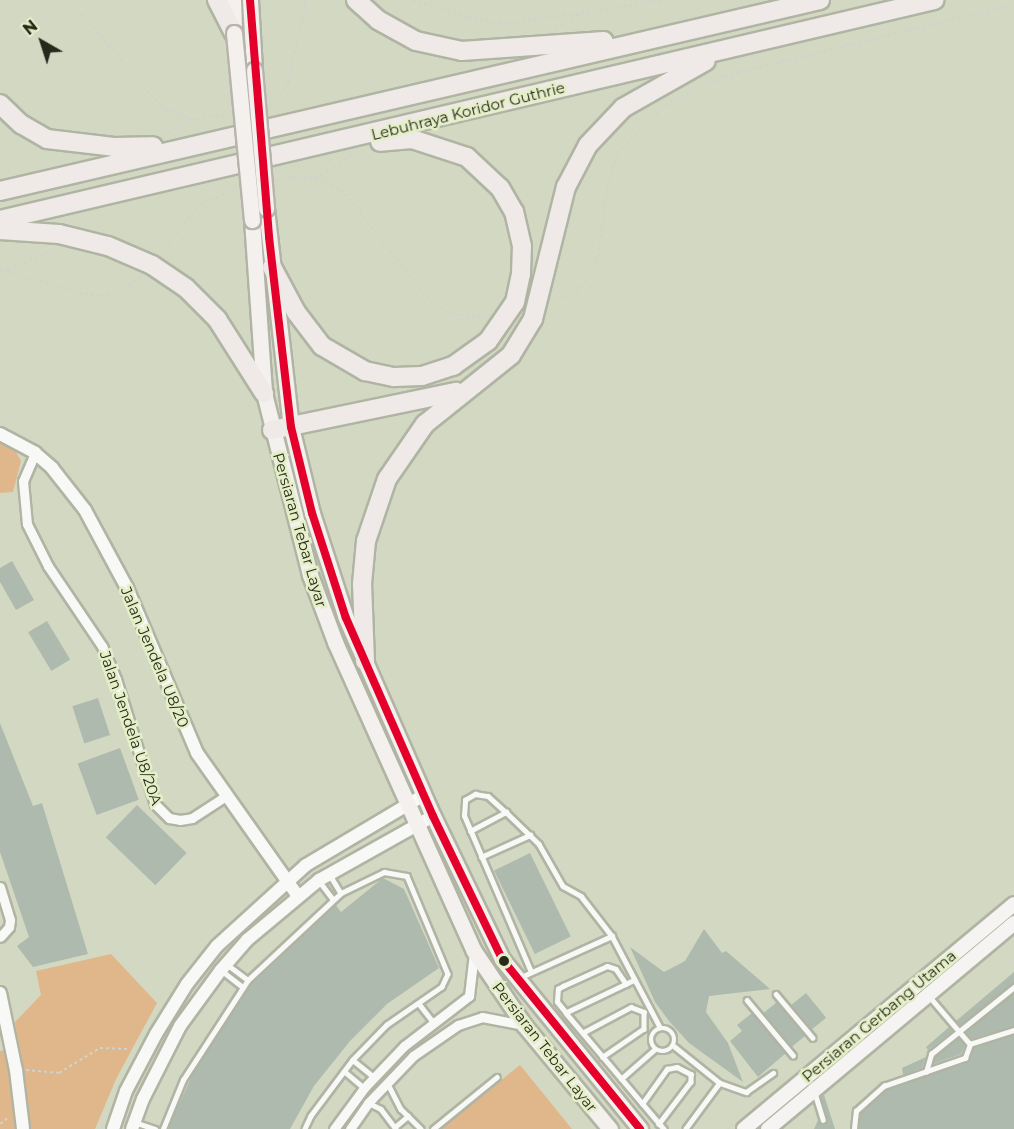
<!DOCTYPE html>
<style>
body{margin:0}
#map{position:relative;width:1014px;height:1129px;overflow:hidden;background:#d3d8c3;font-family:Montserrat,sans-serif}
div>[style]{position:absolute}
.green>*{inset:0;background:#e0b78a}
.building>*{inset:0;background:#afbaae;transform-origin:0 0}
.path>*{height:1.5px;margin-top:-0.75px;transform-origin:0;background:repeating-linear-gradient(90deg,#d1d2cc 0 3px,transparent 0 6px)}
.roads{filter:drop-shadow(2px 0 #b0b4a3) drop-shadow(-2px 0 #b0b4a3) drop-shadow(0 2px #b0b4a3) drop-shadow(0 -2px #b0b4a3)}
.service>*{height:4.5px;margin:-2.25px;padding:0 2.25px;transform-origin:2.25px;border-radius:2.25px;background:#f8f9f6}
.service>.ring{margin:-2.25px;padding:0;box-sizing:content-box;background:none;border:4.5px solid #f8f9f6;border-radius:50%}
.minor>*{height:9px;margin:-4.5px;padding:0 4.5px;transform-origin:4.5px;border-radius:4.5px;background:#f8f9f6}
.tertiary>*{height:12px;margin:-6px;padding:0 6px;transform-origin:6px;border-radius:6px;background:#f8f9f6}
.secondary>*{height:14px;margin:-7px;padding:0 7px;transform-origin:7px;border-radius:7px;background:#f6f4f2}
.primary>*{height:15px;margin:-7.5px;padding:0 7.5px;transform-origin:7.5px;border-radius:7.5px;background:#f3f0ee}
.motorway>*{height:18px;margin:-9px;padding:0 9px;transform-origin:9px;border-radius:9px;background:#efeae8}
.bridges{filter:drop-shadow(2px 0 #b8b4ab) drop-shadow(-2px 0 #b8b4ab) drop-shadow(0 2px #b8b4ab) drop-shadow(0 -2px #b8b4ab)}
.primary-bridge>*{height:15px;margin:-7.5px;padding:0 7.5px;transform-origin:7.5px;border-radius:7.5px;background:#f3f0ee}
.bus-1>*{height:8px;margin:-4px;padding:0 4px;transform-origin:4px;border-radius:4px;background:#e4002b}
.dots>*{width:16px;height:16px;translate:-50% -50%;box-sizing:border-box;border:3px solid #e4eec7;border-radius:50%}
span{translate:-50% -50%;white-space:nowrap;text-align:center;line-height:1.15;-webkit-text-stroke:5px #e4eec7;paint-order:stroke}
.street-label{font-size:15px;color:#26291b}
.north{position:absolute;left:12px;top:12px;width:60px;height:60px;-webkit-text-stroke:4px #e4eec7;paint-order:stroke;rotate:321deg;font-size:16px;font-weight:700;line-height:24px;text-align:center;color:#26291b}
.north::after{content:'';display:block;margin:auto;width:21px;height:27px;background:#26291b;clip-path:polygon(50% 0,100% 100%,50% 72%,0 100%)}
</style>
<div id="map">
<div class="green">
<i style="clip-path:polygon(0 442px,15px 450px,21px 461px,13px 492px,0 493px)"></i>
<i style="clip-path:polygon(111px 954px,157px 1003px,116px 1079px,95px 1129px,0 1129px,0 1051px,18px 1047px,15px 1022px,41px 995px,36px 971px)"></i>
<i style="clip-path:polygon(520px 1065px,572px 1129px,440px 1129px)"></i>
</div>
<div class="building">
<i style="clip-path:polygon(12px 561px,34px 600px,16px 610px,0 582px,0 568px)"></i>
<i style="left:47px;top:621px;width:45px;height:22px;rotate:59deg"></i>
<i style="left:98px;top:698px;width:39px;height:27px;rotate:72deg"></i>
<i style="clip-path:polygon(0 723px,33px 806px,42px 803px,88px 954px,33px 967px,17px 946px,29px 937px,0 852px)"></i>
<i style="left:120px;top:748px;width:55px;height:45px;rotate:70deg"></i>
<i style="left:137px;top:805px;width:69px;height:45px;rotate:44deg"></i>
<i style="left:530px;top:853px;width:93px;height:40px;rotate:64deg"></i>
<i style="clip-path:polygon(383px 878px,404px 889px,439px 968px,387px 1004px,350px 1041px,314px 1086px,290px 1129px,168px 1129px,194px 1071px,251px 983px,335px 904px,341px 912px)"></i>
<i style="clip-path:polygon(704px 929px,722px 953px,726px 951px,770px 989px,709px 996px,706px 1012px,728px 1043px,743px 1082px,689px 1043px,669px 1021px,655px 1002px,630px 947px,664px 972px,685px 961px)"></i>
<i style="clip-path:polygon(1014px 972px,1014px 983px,960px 1025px,956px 1021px)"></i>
<i style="left:806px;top:993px;width:32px;height:19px;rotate:51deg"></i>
<i style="clip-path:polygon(1014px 993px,1014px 1026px,971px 1039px,966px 1032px)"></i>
<i style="left:777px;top:1002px;width:44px;height:17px;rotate:51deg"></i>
<i style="clip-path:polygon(752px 1013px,786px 1053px,758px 1077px,730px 1041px,742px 1031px,737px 1025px)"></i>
<i style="clip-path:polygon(949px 1027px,953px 1031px,928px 1050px,926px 1047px)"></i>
<i style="clip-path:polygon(1014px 1035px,1014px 1129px,859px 1129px,860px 1113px,886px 1090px,966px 1062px,973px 1048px)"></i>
<i style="clip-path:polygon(959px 1038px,965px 1045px,961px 1054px,933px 1064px,935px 1057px)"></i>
<i style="clip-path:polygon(926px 1057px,922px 1068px,903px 1075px,902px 1068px)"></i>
<i style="clip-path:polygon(824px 1095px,835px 1129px,814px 1129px,818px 1120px,823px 1124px,827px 1122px,821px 1097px)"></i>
</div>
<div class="path">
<i style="left:69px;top:0;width:140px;rotate:49deg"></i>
<i style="left:161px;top:106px;width:33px;rotate:25deg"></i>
<i style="left:191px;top:120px;width:38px;rotate:-9deg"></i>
<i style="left:413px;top:0;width:58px;rotate:18.1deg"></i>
<i style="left:468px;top:18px;width:36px;rotate:9deg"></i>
<i style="left:504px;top:24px;width:163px;rotate:-8.5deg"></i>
<i style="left:555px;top:29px;width:27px;rotate:-33deg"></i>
<i style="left:270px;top:101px;width:6px;rotate:-9deg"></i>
<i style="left:276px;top:100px;width:21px;rotate:-55deg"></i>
<i style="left:288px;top:83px;width:85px;rotate:-77.8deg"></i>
<i style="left:164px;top:136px;width:31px;rotate:-31deg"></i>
<i style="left:314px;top:177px;width:16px;rotate:-22deg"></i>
<i style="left:329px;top:171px;width:29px;rotate:-38deg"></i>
<i style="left:275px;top:181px;width:24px;rotate:-12deg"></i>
<i style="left:298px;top:176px;width:28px;rotate:10deg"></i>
<i style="left:326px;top:181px;width:23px;rotate:34deg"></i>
<i style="left:345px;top:194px;width:138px;rotate:51.5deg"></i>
<i style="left:431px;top:302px;width:26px;rotate:29deg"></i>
<i style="left:454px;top:315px;width:32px;rotate:2deg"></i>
<i style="left:165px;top:248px;width:55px;rotate:-51.7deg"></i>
<i style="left:199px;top:205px;width:39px;rotate:-24deg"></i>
<i style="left:0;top:269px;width:83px;rotate:16.9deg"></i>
<i style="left:79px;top:293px;width:22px;rotate:8deg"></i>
<i style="left:101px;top:296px;width:17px;rotate:-10deg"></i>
<i style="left:118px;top:293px;width:27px;rotate:-36deg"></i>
<i style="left:7px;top:269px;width:55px;rotate:-21.4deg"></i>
<i style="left:564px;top:298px;width:13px;rotate:-27deg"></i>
<i style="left:576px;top:292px;width:23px;rotate:-49deg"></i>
<i style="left:591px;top:275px;width:20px;rotate:-70deg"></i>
<i style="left:598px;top:256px;width:71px;rotate:-82.7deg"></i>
<i style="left:607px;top:186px;width:35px;rotate:-72deg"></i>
<i style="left:618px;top:153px;width:67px;rotate:-45.6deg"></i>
<i style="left:665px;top:105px;width:66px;rotate:-26.2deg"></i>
<i style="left:724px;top:76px;width:299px;rotate:-13.9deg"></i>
<i style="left:26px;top:1070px;width:33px;rotate:5deg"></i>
<i style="left:59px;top:1073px;width:48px;rotate:-31.4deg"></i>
<i style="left:100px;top:1048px;width:29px;rotate:2deg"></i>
<i style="left:0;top:1124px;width:11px;rotate:-38deg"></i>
<i style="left:727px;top:1129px;width:8px;rotate:-40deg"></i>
</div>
<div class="roads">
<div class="service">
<i style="left:470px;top:831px;width:41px;rotate:-27.8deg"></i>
<i style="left:481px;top:857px;width:54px;rotate:-24.2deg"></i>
<i style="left:330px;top:875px;width:21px;rotate:59deg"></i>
<i style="left:320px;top:882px;width:21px;rotate:53deg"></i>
<i style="left:228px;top:965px;width:25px;rotate:37deg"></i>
<i style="left:221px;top:970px;width:28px;rotate:38deg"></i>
<i style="left:531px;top:972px;width:170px;rotate:-113.2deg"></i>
<i style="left:464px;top:816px;width:16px;rotate:-86deg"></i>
<i style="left:465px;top:800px;width:12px;rotate:-31deg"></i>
<i style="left:475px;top:794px;width:13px;rotate:9deg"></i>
<i style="left:488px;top:796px;width:24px;rotate:42deg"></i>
<i style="left:506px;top:812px;width:46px;rotate:44.1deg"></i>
<i style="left:539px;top:844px;width:48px;rotate:60.3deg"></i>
<i style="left:563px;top:886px;width:21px;rotate:29deg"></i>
<i style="left:581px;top:896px;width:51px;rotate:52.2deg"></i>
<i style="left:612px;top:936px;width:103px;rotate:62.2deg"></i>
<i style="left:521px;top:977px;width:100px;rotate:-24.3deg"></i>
<i style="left:635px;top:980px;width:76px;rotate:154.4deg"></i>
<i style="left:566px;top:1013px;width:152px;rotate:49.8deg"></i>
<i style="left:776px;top:994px;width:57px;rotate:49.9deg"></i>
<i style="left:929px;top:996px;width:63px;rotate:49.5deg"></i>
<i style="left:747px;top:1000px;width:72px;rotate:50.1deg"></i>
<i style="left:420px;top:1005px;width:23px;rotate:52deg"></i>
<i style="left:566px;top:1013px;width:14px;rotate:-129deg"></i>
<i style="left:557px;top:1002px;width:13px;rotate:-86deg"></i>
<i style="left:558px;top:989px;width:6px;rotate:-31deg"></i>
<i style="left:563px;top:986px;width:48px;rotate:-24.4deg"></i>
<i style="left:607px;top:966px;width:9px;rotate:18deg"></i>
<i style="left:616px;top:969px;width:18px;rotate:56deg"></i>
<i class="ring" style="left:651px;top:1028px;width:19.5px;height:19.5px"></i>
<i style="left:584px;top:1032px;width:53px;rotate:-28deg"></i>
<i style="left:631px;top:1007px;width:14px;rotate:21deg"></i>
<i style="left:644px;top:1012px;width:17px;rotate:90deg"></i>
<i style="left:644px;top:1029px;width:50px;rotate:145.7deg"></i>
<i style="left:674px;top:1046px;width:59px;rotate:38.8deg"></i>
<i style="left:720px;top:1083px;width:57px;rotate:126.5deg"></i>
<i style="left:353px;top:1060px;width:27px;rotate:39deg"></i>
<i style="left:344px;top:1071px;width:26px;rotate:40deg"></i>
<i style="left:926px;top:1072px;width:19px;rotate:-74deg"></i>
<i style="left:931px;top:1054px;width:107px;rotate:-38.9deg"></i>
<i style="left:621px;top:1079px;width:45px;rotate:-41.4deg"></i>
<i style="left:720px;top:1083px;width:28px;rotate:19deg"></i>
<i style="left:746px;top:1092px;width:33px;rotate:-35deg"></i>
<i style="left:388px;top:1084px;width:28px;rotate:63deg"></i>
<i style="left:401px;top:1109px;width:28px;rotate:45deg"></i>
<i style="left:815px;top:1093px;width:28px;rotate:73deg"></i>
<i style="left:369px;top:1103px;width:13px;rotate:27deg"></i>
<i style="left:381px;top:1109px;width:25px;rotate:53deg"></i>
<i style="left:642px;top:1104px;width:43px;rotate:-54.5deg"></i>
<i style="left:667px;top:1069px;width:10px;rotate:-11deg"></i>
<i style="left:677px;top:1067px;width:16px;rotate:27deg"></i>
<i style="left:691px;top:1074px;width:8px;rotate:90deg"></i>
<i style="left:691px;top:1082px;width:53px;rotate:127.3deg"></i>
<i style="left:137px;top:1123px;width:19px;rotate:18deg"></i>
<i style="left:395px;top:1127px;width:17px;rotate:-40deg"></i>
<i style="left:163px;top:1129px;width:53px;rotate:-67.8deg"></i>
<i style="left:183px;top:1080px;width:119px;rotate:-57deg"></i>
<i style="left:248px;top:980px;width:127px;rotate:-43.1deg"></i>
<i style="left:341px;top:893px;width:48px;rotate:-26deg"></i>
<i style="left:384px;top:872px;width:23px;rotate:10deg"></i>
<i style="left:407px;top:876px;width:106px;rotate:67.3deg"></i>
<i style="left:448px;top:974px;width:14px;rotate:115deg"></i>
<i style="left:442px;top:987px;width:67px;rotate:145.4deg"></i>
<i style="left:387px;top:1025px;width:49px;rotate:134.2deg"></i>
<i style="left:353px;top:1060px;width:70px;rotate:126.9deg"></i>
<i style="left:311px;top:1116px;width:14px;rotate:115deg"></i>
<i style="left:433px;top:1129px;width:82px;rotate:-39.1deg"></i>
<i style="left:854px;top:1129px;width:18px;rotate:-84deg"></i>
<i style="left:856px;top:1111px;width:38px;rotate:-42deg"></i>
<i style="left:884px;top:1086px;width:86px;rotate:-19.1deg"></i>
<i style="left:965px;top:1058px;width:15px;rotate:-70deg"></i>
<i style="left:970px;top:1044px;width:46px;rotate:-17.7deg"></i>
</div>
<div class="minor">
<i style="left:35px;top:453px;width:30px;rotate:113deg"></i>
<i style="left:23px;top:481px;width:43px;rotate:84.7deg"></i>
<i style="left:27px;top:524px;width:47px;rotate:63.4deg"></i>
<i style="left:48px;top:566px;width:97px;rotate:56deg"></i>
<i style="left:102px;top:646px;width:36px;rotate:67deg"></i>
<i style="left:116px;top:679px;width:131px;rotate:72.7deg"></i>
<i style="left:155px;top:804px;width:20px;rotate:45deg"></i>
<i style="left:169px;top:818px;width:11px;rotate:10deg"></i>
<i style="left:180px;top:820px;width:12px;rotate:-9deg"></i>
<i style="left:192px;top:818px;width:38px;rotate:-33deg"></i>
<i style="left:0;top:887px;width:34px;rotate:73deg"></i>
<i style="left:10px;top:920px;width:7px;rotate:98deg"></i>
<i style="left:9px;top:927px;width:13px;rotate:132deg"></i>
<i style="left:334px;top:1129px;width:51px;rotate:-53.8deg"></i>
<i style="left:364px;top:1088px;width:58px;rotate:-46.4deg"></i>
<i style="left:404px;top:1046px;width:82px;rotate:-37.6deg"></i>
<i style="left:469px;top:996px;width:43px;rotate:-83.4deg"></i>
<i style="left:350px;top:1129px;width:32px;rotate:-55deg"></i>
<i style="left:368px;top:1103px;width:65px;rotate:-46.2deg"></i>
<i style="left:413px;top:1056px;width:55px;rotate:-34.6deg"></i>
<i style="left:458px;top:1025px;width:25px;rotate:-18deg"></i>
<i style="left:482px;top:1017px;width:43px;rotate:10.8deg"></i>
</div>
<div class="tertiary">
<i style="left:0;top:434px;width:40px;rotate:28deg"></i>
<i style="left:35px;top:453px;width:23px;rotate:41deg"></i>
<i style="left:52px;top:468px;width:53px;rotate:51.8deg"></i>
<i style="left:85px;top:510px;width:89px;rotate:61.7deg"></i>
<i style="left:127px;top:588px;width:179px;rotate:67deg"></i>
<i style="left:197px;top:753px;width:175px;rotate:54.8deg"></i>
<i style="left:0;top:993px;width:79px;rotate:78.3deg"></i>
<i style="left:16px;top:1070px;width:59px;rotate:83.2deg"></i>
<i style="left:113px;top:1129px;width:40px;rotate:-71.1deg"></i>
<i style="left:126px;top:1091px;width:64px;rotate:-62.2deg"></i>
<i style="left:156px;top:1034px;width:59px;rotate:-58.2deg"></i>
<i style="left:187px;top:984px;width:48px;rotate:-51.7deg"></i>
<i style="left:217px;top:946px;width:120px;rotate:-42.3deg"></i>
<i style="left:306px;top:865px;width:137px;rotate:-30.7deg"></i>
<i style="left:132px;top:1129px;width:32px;rotate:-70deg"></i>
<i style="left:143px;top:1099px;width:82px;rotate:-63.1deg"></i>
<i style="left:180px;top:1026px;width:69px;rotate:-53.8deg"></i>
<i style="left:221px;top:970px;width:40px;rotate:-49deg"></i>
<i style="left:247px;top:940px;width:94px;rotate:-39.8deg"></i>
<i style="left:319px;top:880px;width:131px;rotate:-29.3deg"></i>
</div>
<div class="secondary">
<i style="left:744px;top:1129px;width:351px;rotate:-39.8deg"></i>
<i style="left:768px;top:1129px;width:321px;rotate:-39.9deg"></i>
</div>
<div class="primary">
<i style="left:233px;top:0;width:30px;rotate:88deg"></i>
<i style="left:250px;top:0;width:70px;rotate:86.7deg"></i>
<i style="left:266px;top:208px;width:220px;rotate:83.5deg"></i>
<i style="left:291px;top:427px;width:89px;rotate:76.3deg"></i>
<i style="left:312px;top:513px;width:110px;rotate:72.1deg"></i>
<i style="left:346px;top:618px;width:216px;rotate:66.3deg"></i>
<i style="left:433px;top:816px;width:159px;rotate:64.2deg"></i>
<i style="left:502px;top:959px;width:219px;rotate:50.9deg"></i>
<i style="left:252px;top:220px;width:173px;rotate:86deg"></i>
<i style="left:264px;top:393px;width:188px;rotate:75.8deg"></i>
<i style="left:310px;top:575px;width:72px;rotate:69.5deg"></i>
<i style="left:335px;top:642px;width:339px;rotate:65.8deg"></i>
<i style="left:474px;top:951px;width:89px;rotate:56deg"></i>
<i style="left:524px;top:1025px;width:135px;rotate:50.4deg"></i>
</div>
<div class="motorway">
<i style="left:217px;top:0;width:37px;rotate:63deg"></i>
<i style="left:356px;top:0;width:30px;rotate:42deg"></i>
<i style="left:378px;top:20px;width:43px;rotate:28.9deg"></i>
<i style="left:416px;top:41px;width:47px;rotate:12.3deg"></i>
<i style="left:462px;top:51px;width:142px;rotate:-4deg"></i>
<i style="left:0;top:104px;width:29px;rotate:44deg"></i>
<i style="left:21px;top:124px;width:30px;rotate:30deg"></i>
<i style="left:47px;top:139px;width:67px;rotate:6.8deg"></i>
<i style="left:114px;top:147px;width:39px;rotate:-1deg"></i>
<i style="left:0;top:191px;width:842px;rotate:-13.11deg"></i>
<i style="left:0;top:220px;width:960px;rotate:-13.25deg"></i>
<i style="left:0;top:230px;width:59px;rotate:3.9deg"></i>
<i style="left:59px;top:234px;width:50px;rotate:13.8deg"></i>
<i style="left:108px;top:246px;width:48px;rotate:23.4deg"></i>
<i style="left:152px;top:265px;width:41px;rotate:34.1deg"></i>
<i style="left:186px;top:288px;width:44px;rotate:45deg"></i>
<i style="left:217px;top:319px;width:88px;rotate:57.6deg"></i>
<i style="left:272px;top:267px;width:51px;rotate:61.9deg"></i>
<i style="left:296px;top:312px;width:43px;rotate:52.6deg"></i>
<i style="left:322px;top:346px;width:50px;rotate:30.2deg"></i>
<i style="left:365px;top:371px;width:30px;rotate:12deg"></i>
<i style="left:394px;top:377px;width:28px;rotate:-2deg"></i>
<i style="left:422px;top:376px;width:33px;rotate:-18deg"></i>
<i style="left:453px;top:366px;width:43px;rotate:-35.5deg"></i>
<i style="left:488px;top:341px;width:47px;rotate:-55.3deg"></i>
<i style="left:515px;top:302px;width:29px;rotate:-78deg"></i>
<i style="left:521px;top:274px;width:28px;rotate:-88deg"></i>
<i style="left:522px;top:246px;width:35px;rotate:-103deg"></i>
<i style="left:514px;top:212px;width:28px;rotate:-120deg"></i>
<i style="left:500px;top:188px;width:45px;rotate:-136.8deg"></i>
<i style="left:467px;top:157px;width:58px;rotate:-161.9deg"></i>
<i style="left:412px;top:139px;width:32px;rotate:175deg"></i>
<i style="left:272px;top:430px;width:188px;rotate:-11.7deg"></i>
<i style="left:365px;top:661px;width:77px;rotate:-92.2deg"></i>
<i style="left:362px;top:584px;width:43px;rotate:-84.7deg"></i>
<i style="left:366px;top:541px;width:65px;rotate:-71.3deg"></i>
<i style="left:387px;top:479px;width:67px;rotate:-55.4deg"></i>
<i style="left:425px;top:424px;width:110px;rotate:-38.7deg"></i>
<i style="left:511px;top:355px;width:42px;rotate:-58.6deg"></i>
<i style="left:533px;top:319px;width:136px;rotate:-76deg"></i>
<i style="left:566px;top:187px;width:47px;rotate:-62.4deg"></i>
<i style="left:588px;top:145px;width:51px;rotate:-46.6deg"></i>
<i style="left:623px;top:108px;width:95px;rotate:-29.5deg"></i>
</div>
</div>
<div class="bridges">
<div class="primary-bridge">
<i style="left:234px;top:33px;width:188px;rotate:84.5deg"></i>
<i style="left:254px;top:70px;width:139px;rotate:85deg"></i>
</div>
</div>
<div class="bus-1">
<i style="left:250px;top:0;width:238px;rotate:85.4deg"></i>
<i style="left:269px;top:237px;width:191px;rotate:83.4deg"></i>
<i style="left:291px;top:427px;width:89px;rotate:76.3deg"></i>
<i style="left:312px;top:513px;width:110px;rotate:72.1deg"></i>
<i style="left:346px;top:618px;width:216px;rotate:66.3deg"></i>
<i style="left:433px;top:816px;width:159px;rotate:64.2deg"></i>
<i style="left:502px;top:959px;width:219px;rotate:50.9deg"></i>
</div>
<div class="dots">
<i style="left:504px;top:961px;background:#26291b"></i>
</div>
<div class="street-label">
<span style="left:468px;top:111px;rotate:-14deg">Lebuhraya Koridor Guthrie</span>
<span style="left:300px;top:530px;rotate:74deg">Persiaran Tebar Layar</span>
<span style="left:155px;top:657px;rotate:67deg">Jalan Jendela U8/20</span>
<span style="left:131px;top:728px;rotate:71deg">Jalan Jendela U8/20A</span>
<span style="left:879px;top:1016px;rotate:-40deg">Persiaran Gerbang Utama</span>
<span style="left:545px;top:1047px;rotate:52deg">Persiaran Tebar Layar</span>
</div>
<div class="north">N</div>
</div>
